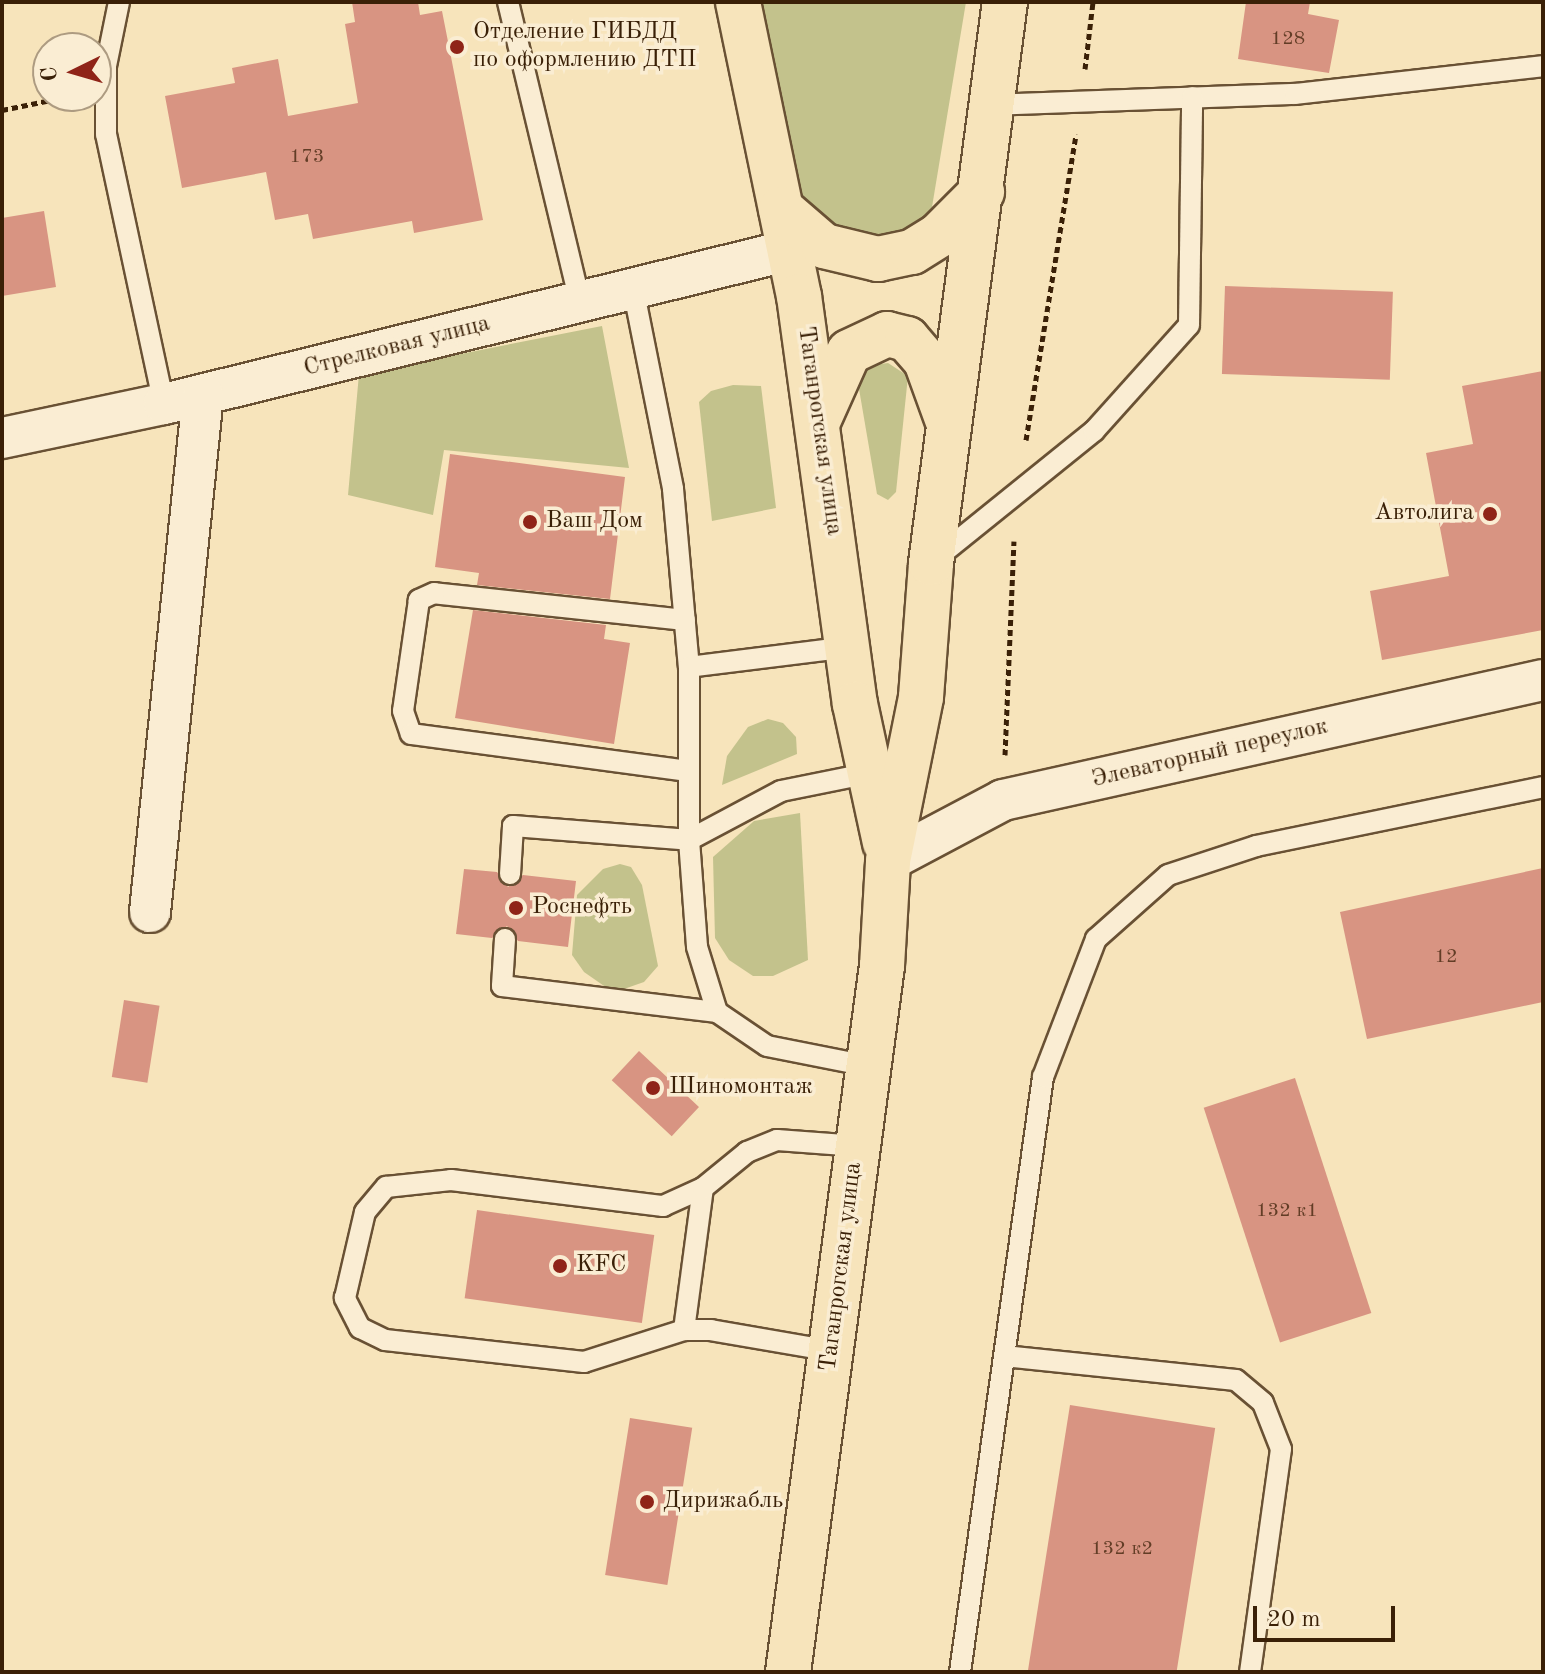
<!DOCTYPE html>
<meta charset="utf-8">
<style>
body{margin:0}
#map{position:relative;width:1545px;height:1674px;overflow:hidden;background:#f7e4bb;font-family:"Old Standard TT",serif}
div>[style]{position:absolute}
.green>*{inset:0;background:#c3c28c}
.building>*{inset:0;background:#d89482;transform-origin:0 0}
.path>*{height:5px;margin-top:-2.5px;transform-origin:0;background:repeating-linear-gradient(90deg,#3a2007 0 6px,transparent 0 10px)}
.roads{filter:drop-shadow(2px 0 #695134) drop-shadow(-2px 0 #695134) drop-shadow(0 2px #695134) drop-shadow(0 -2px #695134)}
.lane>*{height:20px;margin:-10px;padding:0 10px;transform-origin:10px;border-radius:10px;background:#faedd3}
.street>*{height:40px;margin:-20px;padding:0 20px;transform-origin:20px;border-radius:20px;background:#faedd3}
.primary>*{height:44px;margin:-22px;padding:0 22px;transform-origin:22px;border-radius:22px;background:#f7e4bb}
.dots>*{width:22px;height:22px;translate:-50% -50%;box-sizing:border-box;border:4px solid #faedd3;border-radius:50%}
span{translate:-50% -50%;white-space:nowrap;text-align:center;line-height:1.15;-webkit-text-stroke:7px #faedd3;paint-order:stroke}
.number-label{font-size:20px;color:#623d26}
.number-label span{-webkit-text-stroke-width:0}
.poi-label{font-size:24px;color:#3a2007}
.left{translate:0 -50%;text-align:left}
.right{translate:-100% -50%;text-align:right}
.street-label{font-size:24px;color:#3a2007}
.frame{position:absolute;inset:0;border:4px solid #3a2007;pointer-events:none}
.north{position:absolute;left:32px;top:32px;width:80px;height:80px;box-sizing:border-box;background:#faedd3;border:2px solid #ad9b81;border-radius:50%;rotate:265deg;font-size:22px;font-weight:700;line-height:32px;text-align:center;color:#3a2007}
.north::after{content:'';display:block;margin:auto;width:28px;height:36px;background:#8f2418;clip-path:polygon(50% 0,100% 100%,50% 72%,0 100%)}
.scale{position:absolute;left:1253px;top:1606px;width:142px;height:36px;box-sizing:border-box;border:4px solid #3a2007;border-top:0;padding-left:10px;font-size:24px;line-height:28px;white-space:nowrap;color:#3a2007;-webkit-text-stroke:6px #faedd3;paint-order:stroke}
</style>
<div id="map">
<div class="green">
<i style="clip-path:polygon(761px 2px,966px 2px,932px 207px,909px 232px,877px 245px,814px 225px,798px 186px)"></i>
<i style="clip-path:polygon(602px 326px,629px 468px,444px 450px,433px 515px,348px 495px,359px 374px)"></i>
<i style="clip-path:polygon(888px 363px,908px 376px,896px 492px,888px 500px,877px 494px,858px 383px,866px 366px)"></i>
<i style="clip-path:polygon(733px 385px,761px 386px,776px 508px,712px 521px,699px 402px,711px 391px)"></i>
<i style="clip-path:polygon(768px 719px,783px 723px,796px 737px,797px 754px,722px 785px,727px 756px,748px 727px)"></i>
<i style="clip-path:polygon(800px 813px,808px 960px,773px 976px,753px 976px,729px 960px,715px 938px,713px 857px,754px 821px)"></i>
<i style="clip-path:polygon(620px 864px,631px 867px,642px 885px,658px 966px,644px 982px,621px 990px,607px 988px,584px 972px,572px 955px,577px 895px,603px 869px)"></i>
</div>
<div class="building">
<i style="clip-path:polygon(352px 2px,418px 2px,420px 15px,442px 11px,483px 220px,414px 233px,412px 221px,313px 239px,308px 214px,275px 220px,266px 172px,182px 188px,165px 96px,235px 83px,232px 68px,278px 59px,288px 116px,358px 103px,345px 24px,355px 22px)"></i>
<i style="clip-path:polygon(1246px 2px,1310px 2px,1308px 14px,1339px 20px,1329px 73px,1238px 59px)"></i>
<i style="clip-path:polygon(44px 211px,56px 287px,2px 296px,2px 218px)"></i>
<i style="left:1225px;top:286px;width:168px;height:88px;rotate:2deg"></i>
<i style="clip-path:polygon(1543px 371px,1543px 630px,1382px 660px,1370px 591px,1449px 576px,1426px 453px,1473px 444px,1462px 386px)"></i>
<i style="clip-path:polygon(450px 454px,625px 477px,610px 599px,477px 585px,479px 573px,435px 567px)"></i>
<i style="clip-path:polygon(473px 610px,606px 625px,604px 639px,630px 643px,614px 744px,455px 718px)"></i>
<i style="clip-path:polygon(1543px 868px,1543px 1002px,1367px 1039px,1340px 912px)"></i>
<i style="clip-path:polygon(464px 869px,497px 872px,508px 887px,523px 875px,576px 881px,568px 947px,518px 941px,507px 926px,492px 938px,456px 934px)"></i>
<i style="left:124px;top:1000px;width:36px;height:78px;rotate:9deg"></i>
<i style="left:639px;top:1051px;width:82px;height:40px;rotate:43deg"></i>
<i style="left:1295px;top:1078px;width:247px;height:96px;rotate:72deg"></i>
<i style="left:477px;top:1210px;width:179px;height:89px;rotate:8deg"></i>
<i style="left:1070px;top:1405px;width:147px;height:270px;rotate:9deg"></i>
<i style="left:630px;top:1418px;width:63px;height:159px;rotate:9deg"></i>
</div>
<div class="path">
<i style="left:1085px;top:69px;width:67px;rotate:-83.2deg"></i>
<i style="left:2px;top:110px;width:70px;rotate:-11.5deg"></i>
<i style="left:1026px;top:440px;width:310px;rotate:-80.7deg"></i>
<i style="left:1005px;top:755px;width:214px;rotate:-87.6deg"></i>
</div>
<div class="roads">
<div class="lane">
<i style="left:119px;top:2px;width:65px;rotate:101.5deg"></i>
<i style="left:106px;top:66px;width:68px;rotate:90deg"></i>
<i style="left:106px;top:134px;width:276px;rotate:77.9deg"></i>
<i style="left:508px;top:2px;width:309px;rotate:76.5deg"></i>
<i style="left:992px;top:105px;width:303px;rotate:-2.1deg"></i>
<i style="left:1295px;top:94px;width:250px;rotate:-6.4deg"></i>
<i style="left:633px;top:288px;width:205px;rotate:78.7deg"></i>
<i style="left:673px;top:489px;width:179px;rotate:84.9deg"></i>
<i style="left:934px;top:560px;width:206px;rotate:-38.9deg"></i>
<i style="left:1094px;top:431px;width:142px;rotate:-48.1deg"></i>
<i style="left:1189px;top:325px;width:228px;rotate:-89.2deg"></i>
<i style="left:685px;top:620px;width:252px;rotate:-173.9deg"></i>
<i style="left:434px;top:593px;width:17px;rotate:155deg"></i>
<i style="left:419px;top:600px;width:112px;rotate:98.2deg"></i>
<i style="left:403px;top:711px;width:24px;rotate:71deg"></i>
<i style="left:411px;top:734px;width:279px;rotate:7.6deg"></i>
<i style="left:849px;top:647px;width:161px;rotate:172.9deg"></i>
<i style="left:689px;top:667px;width:173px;rotate:90deg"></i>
<i style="left:689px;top:840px;width:107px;rotate:85.7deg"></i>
<i style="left:697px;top:947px;width:68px;rotate:72.9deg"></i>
<i style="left:717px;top:1012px;width:60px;rotate:34.2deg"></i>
<i style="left:767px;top:1046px;width:103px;rotate:11.2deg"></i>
<i style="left:510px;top:874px;width:48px;rotate:-86.4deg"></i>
<i style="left:513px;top:826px;width:177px;rotate:4.5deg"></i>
<i style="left:689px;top:840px;width:104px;rotate:-28deg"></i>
<i style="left:781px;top:791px;width:91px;rotate:-11.4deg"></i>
<i style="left:505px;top:939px;width:47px;rotate:93.7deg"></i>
<i style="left:502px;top:986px;width:217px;rotate:6.9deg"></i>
<i style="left:684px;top:1330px;width:143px;rotate:-82.4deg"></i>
<i style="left:832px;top:1351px;width:123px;rotate:-170.2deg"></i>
<i style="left:711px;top:1330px;width:27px;rotate:180deg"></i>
<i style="left:684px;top:1330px;width:105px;rotate:162.3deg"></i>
<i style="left:584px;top:1362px;width:200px;rotate:-173.7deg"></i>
<i style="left:385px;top:1340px;width:28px;rotate:-154deg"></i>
<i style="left:360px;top:1328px;width:34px;rotate:-117deg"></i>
<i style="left:345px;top:1298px;width:88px;rotate:-76.9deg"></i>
<i style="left:365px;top:1212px;width:33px;rotate:-50deg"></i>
<i style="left:386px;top:1187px;width:65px;rotate:-6.1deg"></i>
<i style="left:451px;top:1180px;width:214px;rotate:7deg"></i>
<i style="left:663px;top:1206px;width:44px;rotate:-24.2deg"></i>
<i style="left:703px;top:1188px;width:57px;rotate:-39.3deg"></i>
<i style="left:747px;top:1152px;width:32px;rotate:-22deg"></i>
<i style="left:777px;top:1140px;width:81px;rotate:4.2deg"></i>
<i style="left:1004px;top:1356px;width:233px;rotate:5.9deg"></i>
<i style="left:1236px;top:1380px;width:35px;rotate:40deg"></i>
<i style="left:1263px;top:1403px;width:49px;rotate:68.6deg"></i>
<i style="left:1281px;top:1449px;width:225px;rotate:97.9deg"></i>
<i style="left:960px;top:1672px;width:601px;rotate:-82.06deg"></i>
<i style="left:1043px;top:1077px;width:148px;rotate:-69deg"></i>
<i style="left:1096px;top:939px;width:96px;rotate:-41.6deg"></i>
<i style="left:1168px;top:875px;width:93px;rotate:-18.2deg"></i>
<i style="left:1256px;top:846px;width:293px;rotate:-11.6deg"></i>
</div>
<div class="street">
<i style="left:2px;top:438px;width:166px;rotate:-11.9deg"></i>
<i style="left:164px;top:404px;width:645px;rotate:-13.82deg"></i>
<i style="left:888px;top:861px;width:130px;rotate:-27.9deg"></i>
<i style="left:1003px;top:800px;width:553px;rotate:-12.53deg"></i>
<i style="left:150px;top:912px;width:520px;rotate:-84.15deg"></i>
</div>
<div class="primary">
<i style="left:738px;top:2px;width:300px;rotate:78.3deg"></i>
<i style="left:799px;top:296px;width:412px;rotate:82.2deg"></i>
<i style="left:855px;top:704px;width:142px;rotate:77.8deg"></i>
<i style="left:781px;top:209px;width:57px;rotate:40.7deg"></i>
<i style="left:824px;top:246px;width:56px;rotate:13.5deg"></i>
<i style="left:878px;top:259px;width:35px;rotate:-12deg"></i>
<i style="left:912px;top:252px;width:32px;rotate:-32deg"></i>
<i style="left:939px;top:235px;width:61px;rotate:-45deg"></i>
<i style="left:819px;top:419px;width:73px;rotate:-65.9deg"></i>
<i style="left:849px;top:352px;width:42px;rotate:-25.3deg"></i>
<i style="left:887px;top:334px;width:21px;rotate:14deg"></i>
<i style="left:907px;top:339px;width:29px;rotate:49deg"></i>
<i style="left:926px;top:361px;width:62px;rotate:70.1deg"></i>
<i style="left:788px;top:1672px;width:712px;rotate:-82.42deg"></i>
<i style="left:882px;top:966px;width:105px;rotate:-86.7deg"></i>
<i style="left:888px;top:861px;width:167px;rotate:-78.6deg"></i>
<i style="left:921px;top:697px;width:134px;rotate:-85.7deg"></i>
<i style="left:931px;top:563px;width:566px;rotate:-82.49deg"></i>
</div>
</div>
<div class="dots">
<i style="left:457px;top:47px;background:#8f2418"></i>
<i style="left:1490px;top:514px;background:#8f2418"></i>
<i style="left:530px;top:522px;background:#8f2418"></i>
<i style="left:516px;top:908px;background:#8f2418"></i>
<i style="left:653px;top:1088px;background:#8f2418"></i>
<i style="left:560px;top:1266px;background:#8f2418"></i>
<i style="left:647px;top:1502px;background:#8f2418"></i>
</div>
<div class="number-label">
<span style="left:1288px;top:39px">128</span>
<span style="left:307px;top:157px">173</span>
<span style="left:1446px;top:957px">12</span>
<span style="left:1287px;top:1211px">132 к1</span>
<span style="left:1122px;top:1549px">132 к2</span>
</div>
<div class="poi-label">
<span class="left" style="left:473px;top:47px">Отделение ГИБДД<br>по оформлению ДТП</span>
<span class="right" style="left:1474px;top:514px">Автолига</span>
<span class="left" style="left:546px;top:522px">Ваш Дом</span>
<span class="left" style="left:532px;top:908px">Роснефть</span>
<span class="left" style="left:669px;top:1088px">Шиномонтаж</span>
<span class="left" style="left:576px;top:1266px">KFC</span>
<span class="left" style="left:663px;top:1502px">Дирижабль</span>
</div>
<div class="street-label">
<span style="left:397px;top:347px;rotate:-14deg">Стрелковая улица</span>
<span style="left:819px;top:431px;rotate:82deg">Таганрогская улица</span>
<span style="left:1210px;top:754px;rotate:-13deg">Элеваторный переулок</span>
<span style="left:842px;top:1267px;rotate:-83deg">Таганрогская улица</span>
</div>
<div class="frame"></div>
<div class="north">С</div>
<div class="scale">20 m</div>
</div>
